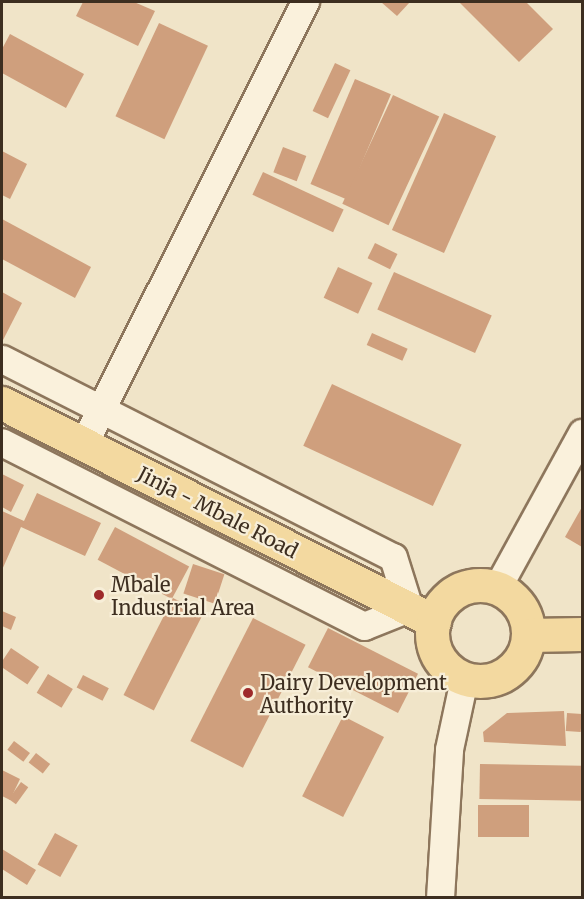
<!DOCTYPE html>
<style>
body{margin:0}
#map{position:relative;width:584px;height:899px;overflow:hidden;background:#f0e4c8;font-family:Merriweather,serif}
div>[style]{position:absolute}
.building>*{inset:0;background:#cf9f7d;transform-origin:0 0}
.roads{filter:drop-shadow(2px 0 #8d765c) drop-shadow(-2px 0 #8d765c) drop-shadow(0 2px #8d765c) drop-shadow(0 -2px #8d765c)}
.minor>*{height:27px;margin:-13.5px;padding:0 13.5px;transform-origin:13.5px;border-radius:13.5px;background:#faf1dc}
.primary>*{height:33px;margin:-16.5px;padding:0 16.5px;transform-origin:16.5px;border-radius:16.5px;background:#f3d9a0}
.primary>.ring{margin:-16.5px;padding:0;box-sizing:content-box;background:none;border:33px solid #f3d9a0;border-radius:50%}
.dots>*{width:16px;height:16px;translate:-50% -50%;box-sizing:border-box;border:3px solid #f7eed8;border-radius:50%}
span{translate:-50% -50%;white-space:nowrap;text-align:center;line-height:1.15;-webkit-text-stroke:4.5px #f7eed8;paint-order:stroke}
.street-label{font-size:20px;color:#3d2e20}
.poi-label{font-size:20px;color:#3d2e20}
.left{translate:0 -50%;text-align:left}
.frame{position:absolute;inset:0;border:3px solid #3d2e20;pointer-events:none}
</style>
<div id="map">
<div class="building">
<i style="clip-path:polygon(83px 2px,134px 2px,155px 11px,138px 46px,76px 16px)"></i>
<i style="clip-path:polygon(381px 2px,410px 2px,397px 16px)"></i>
<i style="clip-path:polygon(459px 2px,526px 2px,553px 29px,519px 62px)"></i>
<i style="left:159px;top:23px;width:54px;height:103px;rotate:25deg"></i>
<i style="clip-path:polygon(10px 34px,84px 74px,66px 108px,2px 73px,2px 49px)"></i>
<i style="left:335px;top:63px;width:17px;height:53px;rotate:25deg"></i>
<i style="left:355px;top:79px;width:39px;height:114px;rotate:23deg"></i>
<i style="left:393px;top:95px;width:51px;height:120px;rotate:25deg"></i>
<i style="left:444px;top:113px;width:57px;height:128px;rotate:24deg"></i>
<i style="left:283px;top:147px;width:25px;height:27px;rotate:21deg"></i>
<i style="clip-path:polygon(2px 151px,27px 164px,10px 199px,2px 195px)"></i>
<i style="left:263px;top:172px;width:89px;height:25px;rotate:25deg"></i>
<i style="clip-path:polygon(2px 219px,91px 267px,75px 298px,2px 259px)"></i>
<i style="left:375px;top:243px;width:25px;height:17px;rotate:26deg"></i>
<i style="left:338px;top:267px;width:38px;height:34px;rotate:25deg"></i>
<i style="left:394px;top:272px;width:107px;height:41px;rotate:24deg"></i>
<i style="clip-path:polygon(2px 292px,22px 303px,2px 342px)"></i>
<i style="left:372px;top:333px;width:39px;height:13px;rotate:24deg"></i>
<i style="left:332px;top:384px;width:143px;height:68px;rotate:25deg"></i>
<i style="clip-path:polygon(2px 474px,24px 485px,11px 512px,2px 507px)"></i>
<i style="clip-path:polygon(37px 493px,101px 523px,85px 556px,21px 527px,2px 570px,2px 511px,24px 521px)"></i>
<i style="clip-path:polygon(582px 507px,582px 547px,565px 537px)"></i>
<i style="left:115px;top:527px;width:84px;height:37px;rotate:28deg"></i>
<i style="left:193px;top:564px;width:33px;height:31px;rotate:18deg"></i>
<i style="left:173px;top:598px;width:34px;height:109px;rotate:27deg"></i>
<i style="clip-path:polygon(2px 611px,16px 617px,11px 630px,2px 626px)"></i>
<i style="left:253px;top:618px;width:59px;height:138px;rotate:27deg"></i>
<i style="left:328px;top:628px;width:101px;height:44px;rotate:27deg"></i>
<i style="left:11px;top:648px;width:34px;height:21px;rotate:34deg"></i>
<i style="left:48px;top:674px;width:29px;height:22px;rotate:31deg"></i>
<i style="left:83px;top:675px;width:29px;height:14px;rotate:27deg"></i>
<i style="clip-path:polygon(564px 711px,566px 746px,484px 742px,483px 732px,507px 713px)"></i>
<i style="left:567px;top:713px;width:15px;height:18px;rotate:4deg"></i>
<i style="left:343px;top:716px;width:46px;height:90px;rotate:27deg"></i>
<i style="left:14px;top:741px;width:20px;height:11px;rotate:37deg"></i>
<i style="left:36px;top:753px;width:18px;height:12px;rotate:38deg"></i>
<i style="left:480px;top:764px;width:102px;height:35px;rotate:1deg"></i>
<i style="clip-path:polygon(2px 770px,20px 779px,10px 800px,2px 796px)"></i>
<i style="left:21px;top:782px;width:9px;height:21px;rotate:36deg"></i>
<i style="left:478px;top:805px;width:51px;height:32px"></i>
<i style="left:55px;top:833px;width:26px;height:36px;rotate:29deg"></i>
<i style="clip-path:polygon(2px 849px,36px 870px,27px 885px,2px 869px)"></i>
</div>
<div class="roads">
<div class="minor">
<i style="left:2px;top:359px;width:438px;rotate:26.9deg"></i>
<i style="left:393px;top:557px;width:53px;rotate:72.6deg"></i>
<i style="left:409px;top:608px;width:48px;rotate:158.2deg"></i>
<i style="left:364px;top:626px;width:406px;rotate:-153.1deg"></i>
<i style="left:83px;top:445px;width:496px;rotate:-63.4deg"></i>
<i style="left:497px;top:588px;width:177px;rotate:-61.3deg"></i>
<i style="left:440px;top:898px;width:149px;rotate:-86.5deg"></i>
<i style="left:449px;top:749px;width:72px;rotate:-77.9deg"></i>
</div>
<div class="primary">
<i style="left:2px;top:403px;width:484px;rotate:26.8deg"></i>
<i class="ring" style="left:432px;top:585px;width:63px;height:63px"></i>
<i style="left:529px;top:635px;width:53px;rotate:-1.1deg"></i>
</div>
</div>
<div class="dots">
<i style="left:99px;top:595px;background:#9e2a2b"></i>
<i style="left:248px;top:693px;background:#9e2a2b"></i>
</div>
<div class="street-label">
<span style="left:218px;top:512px;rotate:27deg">Jinja - Mbale Road</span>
</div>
<div class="poi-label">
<span class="left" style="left:111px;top:596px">Mbale<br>Industrial Area</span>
<span class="left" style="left:260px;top:694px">Dairy Development<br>Authority</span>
</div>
<div class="frame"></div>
</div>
